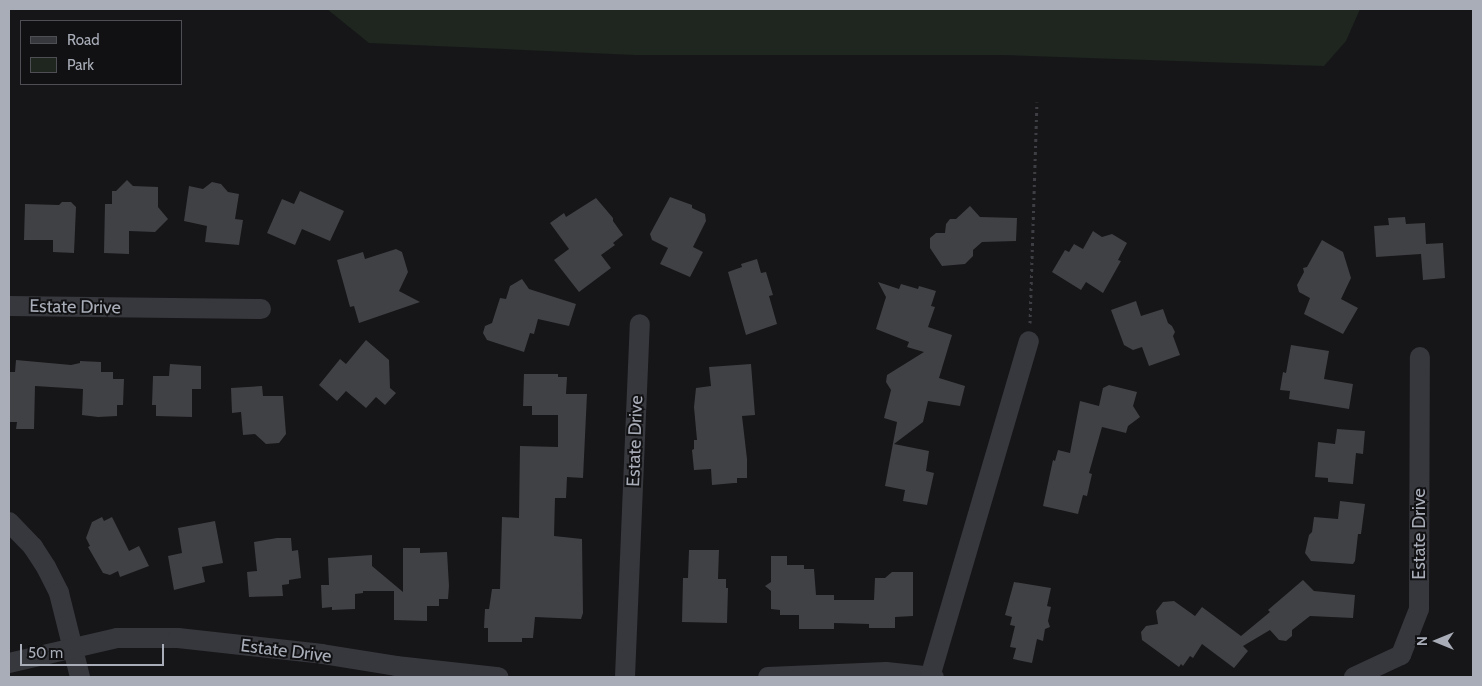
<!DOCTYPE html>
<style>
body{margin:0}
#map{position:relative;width:1482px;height:686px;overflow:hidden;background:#161618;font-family:Cabin,sans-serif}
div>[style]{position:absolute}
.green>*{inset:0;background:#1e261f}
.building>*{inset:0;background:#404145}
.path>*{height:3px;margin-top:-1.5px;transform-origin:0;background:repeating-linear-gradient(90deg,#3d3f44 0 2.5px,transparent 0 6.5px)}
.street>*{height:20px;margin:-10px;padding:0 10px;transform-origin:10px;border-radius:10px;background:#37383d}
span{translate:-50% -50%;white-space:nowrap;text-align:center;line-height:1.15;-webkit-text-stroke:4px #111113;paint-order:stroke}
.street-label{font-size:18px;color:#a8adb8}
.frame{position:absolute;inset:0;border:10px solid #a8adb8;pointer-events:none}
.legend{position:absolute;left:20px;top:20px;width:162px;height:65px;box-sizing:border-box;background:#111113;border:1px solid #4d4f55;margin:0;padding:6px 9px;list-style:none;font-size:15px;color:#a8adb8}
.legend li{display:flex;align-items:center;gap:10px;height:25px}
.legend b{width:25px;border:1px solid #4d4f55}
.north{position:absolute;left:1412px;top:616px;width:50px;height:50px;-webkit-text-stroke:4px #111113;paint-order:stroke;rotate:270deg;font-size:14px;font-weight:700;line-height:20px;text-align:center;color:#a8adb8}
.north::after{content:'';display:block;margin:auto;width:18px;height:22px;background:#a8adb8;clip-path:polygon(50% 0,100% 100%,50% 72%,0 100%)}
.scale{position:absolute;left:20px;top:644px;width:144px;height:22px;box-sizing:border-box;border:2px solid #a8adb8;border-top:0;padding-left:6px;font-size:15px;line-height:18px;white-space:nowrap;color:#a8adb8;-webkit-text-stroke:4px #111113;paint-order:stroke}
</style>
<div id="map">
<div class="green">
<i style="clip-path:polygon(327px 9px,1360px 9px,1346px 41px,1324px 66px,1002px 55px,635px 55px,369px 43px)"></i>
</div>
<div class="building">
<i style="clip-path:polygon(127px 180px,133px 186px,158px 187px,158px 207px,168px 219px,155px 232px,129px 231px,129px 254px,104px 253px,105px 204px,112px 204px,112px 191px,116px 191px)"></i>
<i style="clip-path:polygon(212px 182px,221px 184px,228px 192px,239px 194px,235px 219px,243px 220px,239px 245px,205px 242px,207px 226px,184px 221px,189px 186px,203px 189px)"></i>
<i style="clip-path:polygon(300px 191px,344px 211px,330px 241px,302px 229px,295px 245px,267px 233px,282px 199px,294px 204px)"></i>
<i style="clip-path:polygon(670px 197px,692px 205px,692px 208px,705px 214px,706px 221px,693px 247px,703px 252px,690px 277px,660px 264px,668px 248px,652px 240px,650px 234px)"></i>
<i style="clip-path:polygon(596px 198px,613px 218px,613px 221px,623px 235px,613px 243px,615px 245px,601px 255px,611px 268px,579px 292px,554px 260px,569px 249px,550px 223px,564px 213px,566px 217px)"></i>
<i style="clip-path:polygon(62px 202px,71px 202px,76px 207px,74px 253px,53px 252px,53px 240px,24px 240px,25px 204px,59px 205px)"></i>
<i style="clip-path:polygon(970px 206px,980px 217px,1017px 218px,1016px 241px,982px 242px,973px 250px,973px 256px,965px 264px,942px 266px,930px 248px,930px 238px,936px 233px,945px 233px,946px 224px,950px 219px,956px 219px)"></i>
<i style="clip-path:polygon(1405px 217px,1406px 224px,1425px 223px,1426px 244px,1443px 243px,1445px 278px,1423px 280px,1421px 254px,1376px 257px,1374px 226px,1389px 225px,1388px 218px)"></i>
<i style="clip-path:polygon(1093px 231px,1102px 237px,1112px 234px,1127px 243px,1118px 260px,1121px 261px,1103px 293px,1086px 282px,1081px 290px,1052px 272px,1065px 250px,1069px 252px,1074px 244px,1083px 249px)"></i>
<i style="clip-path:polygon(1322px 240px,1343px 252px,1351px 278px,1341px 299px,1358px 308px,1343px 334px,1304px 314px,1310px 298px,1299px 292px,1297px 285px,1304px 272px,1303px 268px,1307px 267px)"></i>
<i style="clip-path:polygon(396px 249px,402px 252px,408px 272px,399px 291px,420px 302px,359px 323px,354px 306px,350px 307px,337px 260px,363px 252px,365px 259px)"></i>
<i style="clip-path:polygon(757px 259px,761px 273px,766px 272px,773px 295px,769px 296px,777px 324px,746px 335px,728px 272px,742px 267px,741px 264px)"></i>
<i style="clip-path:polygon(522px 279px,529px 289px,576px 304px,569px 326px,538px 319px,534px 334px,530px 333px,524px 352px,487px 340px,483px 333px,485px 326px,492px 323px,500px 298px,506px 299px,510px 286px)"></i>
<i style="clip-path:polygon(878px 282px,899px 289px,901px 284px,918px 289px,919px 286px,936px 291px,931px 306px,935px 307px,928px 327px,952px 335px,939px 378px,965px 386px,960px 406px,928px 401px,923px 422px,894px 444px,929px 451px,926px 471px,934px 473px,927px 505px,903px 501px,905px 490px,885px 486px,897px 422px,884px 418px,891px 390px,886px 382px,887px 375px,924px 352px,907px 347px,909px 342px,876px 329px,886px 297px)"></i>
<i style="clip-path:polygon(1136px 301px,1141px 316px,1163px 309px,1168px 323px,1172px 326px,1175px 332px,1173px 336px,1180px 355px,1149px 366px,1142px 347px,1133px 350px,1124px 345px,1111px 310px)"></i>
<i style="clip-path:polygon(366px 340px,389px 360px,390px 388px,396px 393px,385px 405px,376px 397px,366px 408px,346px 391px,337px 401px,319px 385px,340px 359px,346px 364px)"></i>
<i style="clip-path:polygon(1291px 345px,1329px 351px,1324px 379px,1353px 384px,1349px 409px,1289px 399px,1290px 391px,1280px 390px,1283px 372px,1286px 373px)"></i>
<i style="clip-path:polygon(16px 360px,71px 365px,80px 363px,80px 361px,101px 362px,101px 372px,113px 372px,113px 379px,124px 379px,123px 405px,117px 405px,117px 416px,98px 417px,82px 415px,83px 389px,35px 386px,34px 429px,16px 429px,17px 422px,9px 422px,9px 372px,15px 372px)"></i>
<i style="clip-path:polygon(170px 364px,201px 366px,201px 389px,192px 389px,192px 417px,156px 416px,156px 405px,152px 405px,153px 376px,169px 376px)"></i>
<i style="clip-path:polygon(751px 364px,755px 415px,742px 416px,747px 459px,747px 478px,737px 478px,737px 483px,734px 483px,712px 485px,711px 469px,694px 470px,692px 450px,694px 449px,694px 440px,697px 440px,694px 407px,696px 388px,711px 386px,709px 367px)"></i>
<i style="clip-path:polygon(524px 374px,558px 374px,558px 377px,567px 377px,566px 394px,587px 394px,583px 478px,567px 477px,566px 498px,555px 498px,554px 536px,582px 539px,583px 613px,581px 619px,535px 617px,533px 638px,522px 638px,522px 642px,488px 642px,488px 628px,484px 628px,485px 609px,489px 609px,492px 589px,500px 589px,502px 517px,519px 518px,520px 446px,558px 447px,558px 415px,532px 415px,532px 406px,523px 406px)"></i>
<i style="clip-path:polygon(1109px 385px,1137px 392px,1133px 406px,1140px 417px,1128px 426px,1126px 433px,1102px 427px,1089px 473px,1092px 474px,1087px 496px,1083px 495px,1078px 514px,1043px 506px,1053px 460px,1055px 461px,1058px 450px,1070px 453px,1080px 401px,1099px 406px,1103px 388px)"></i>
<i style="clip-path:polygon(262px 386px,263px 396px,283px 396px,286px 434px,279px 443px,266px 444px,255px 434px,243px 435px,241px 412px,232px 413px,231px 388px)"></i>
<i style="clip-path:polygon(1337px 429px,1365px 431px,1363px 454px,1356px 453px,1353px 484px,1328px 482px,1328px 478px,1315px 477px,1318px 442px,1335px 444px)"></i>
<i style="clip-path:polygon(1340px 501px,1365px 504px,1361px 534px,1358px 534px,1355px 561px,1353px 564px,1311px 561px,1305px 553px,1309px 535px,1312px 532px,1314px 517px,1338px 519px)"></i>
<i style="clip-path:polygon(102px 517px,104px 521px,112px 517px,129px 551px,139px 546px,149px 566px,120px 577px,118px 571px,110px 575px,103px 573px,88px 547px,90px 546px,86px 538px,92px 522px)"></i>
<i style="clip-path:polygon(215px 521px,223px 563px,202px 567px,205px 582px,174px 590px,168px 556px,182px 553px,178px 528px)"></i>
<i style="clip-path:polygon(277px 538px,291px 538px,292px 551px,298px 550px,301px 578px,289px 580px,289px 584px,282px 585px,283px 596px,249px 597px,247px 572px,257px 571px,254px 542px)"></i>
<i style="clip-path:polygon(403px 548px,420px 548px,420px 553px,447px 552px,449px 586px,448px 599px,439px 599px,439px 606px,427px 606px,427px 621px,394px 620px,394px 591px,363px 591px,363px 593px,355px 594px,355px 609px,332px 610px,332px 607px,322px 608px,321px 585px,329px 585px,328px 558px,372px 555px,372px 566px,403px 592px)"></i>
<i style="clip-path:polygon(689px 550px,719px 550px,718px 579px,726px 579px,726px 588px,728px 588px,727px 623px,682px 622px,683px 578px,688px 578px)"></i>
<i style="clip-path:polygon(771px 556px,787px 556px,787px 565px,804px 565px,804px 569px,814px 569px,816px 595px,834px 595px,834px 600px,874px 600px,875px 578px,885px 578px,892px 572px,913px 572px,913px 616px,895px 617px,895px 628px,869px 628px,869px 624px,834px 623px,834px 629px,799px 629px,799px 615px,780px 615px,780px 610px,771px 609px,771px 591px,765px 586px,771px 582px)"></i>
<i style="clip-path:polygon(1303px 580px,1314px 591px,1355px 595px,1353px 618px,1310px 616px,1292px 630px,1292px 636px,1286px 641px,1279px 640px,1270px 630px,1243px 646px,1248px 651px,1234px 668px,1202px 644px,1193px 658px,1190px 656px,1183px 666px,1181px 664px,1179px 667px,1142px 640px,1141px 632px,1146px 626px,1158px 624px,1156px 611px,1163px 602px,1174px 601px,1195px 616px,1202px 607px,1241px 636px,1270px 612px,1268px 610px)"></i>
<i style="clip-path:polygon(1014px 582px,1051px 588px,1047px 606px,1051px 607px,1048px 621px,1050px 627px,1045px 629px,1043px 641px,1037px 639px,1032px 663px,1013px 659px,1016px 648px,1010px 647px,1015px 626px,1010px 625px,1012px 617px,1005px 615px)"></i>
</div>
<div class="path">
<i style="left:1030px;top:323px;width:221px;rotate:-88.2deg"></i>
</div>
<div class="street">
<i style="left:9px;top:306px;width:252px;rotate:0.7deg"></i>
<i style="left:9px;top:522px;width:35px;rotate:46deg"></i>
<i style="left:33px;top:547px;width:24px;rotate:57deg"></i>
<i style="left:46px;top:567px;width:29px;rotate:63deg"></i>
<i style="left:59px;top:593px;width:87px;rotate:76deg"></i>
<i style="left:9px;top:663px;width:111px;rotate:-13deg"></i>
<i style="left:117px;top:638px;width:61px"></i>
<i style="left:178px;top:638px;width:145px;rotate:6.3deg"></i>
<i style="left:322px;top:654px;width:75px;rotate:9.2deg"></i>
<i style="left:396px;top:666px;width:103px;rotate:6.2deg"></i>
<i style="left:625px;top:677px;width:353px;rotate:-87.6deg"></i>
<i style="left:768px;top:677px;width:118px;rotate:-2.4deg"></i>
<i style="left:886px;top:672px;width:48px;rotate:5.9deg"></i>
<i style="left:930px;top:677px;width:350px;rotate:-73.6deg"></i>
<i style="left:1354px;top:677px;width:52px;rotate:-25.1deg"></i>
<i style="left:1401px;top:655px;width:49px;rotate:-68.6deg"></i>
<i style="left:1419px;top:609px;width:252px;rotate:-89.8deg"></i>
</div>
<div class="street-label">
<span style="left:75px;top:307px;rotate:1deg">Estate Drive</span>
<span style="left:635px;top:441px;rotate:-88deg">Estate Drive</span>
<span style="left:1419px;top:534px;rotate:-90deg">Estate Drive</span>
<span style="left:286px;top:651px;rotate:7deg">Estate Drive</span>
</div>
<div class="frame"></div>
<ul class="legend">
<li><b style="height:6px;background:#37383d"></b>Road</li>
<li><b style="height:14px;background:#1e261f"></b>Park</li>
</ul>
<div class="north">N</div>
<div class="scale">50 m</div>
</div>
